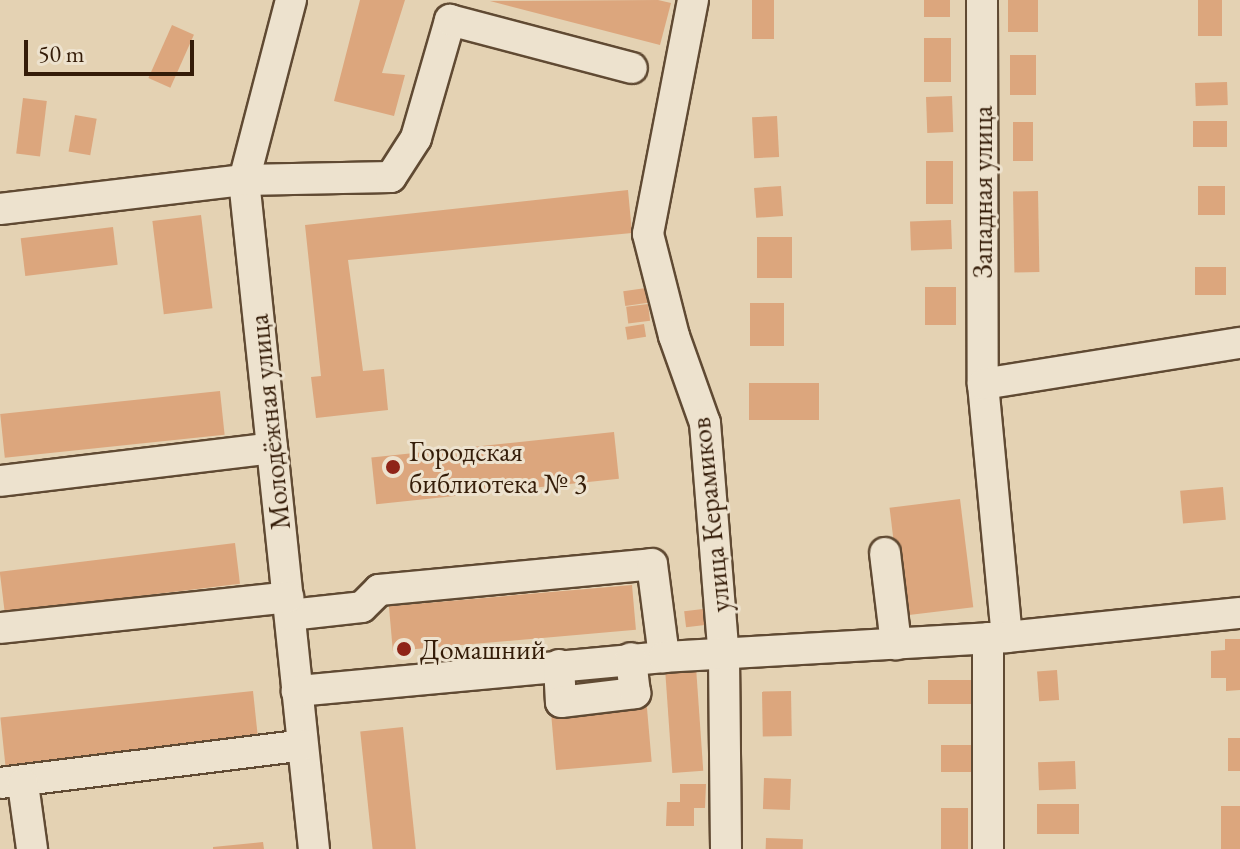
<!DOCTYPE html>
<meta charset="utf-8">
<style>
body{margin:0}
#map{position:relative;width:1240px;height:849px;overflow:hidden;background:#e4d2b3;font-family:"EB Garamond",serif}
div>[style]{position:absolute}
.building>*{inset:0;background:#dca67d;transform-origin:0 0}
.roads{filter:drop-shadow(2px 0 #604a33) drop-shadow(-2px 0 #604a33) drop-shadow(0 2px #604a33) drop-shadow(0 -2px #604a33)}
.minor>*{height:30px;margin:-15px;padding:0 15px;transform-origin:15px;border-radius:15px;background:#ede2ce}
.dots>*{width:22px;height:22px;translate:-50% -50%;box-sizing:border-box;border:4px solid #ede2ce;border-radius:50%}
span{translate:-50% -50%;white-space:nowrap;text-align:center;line-height:1.15;-webkit-text-stroke:6px #ede2ce;paint-order:stroke}
.street-label{font-size:28px;color:#341c08}
.poi-label{font-size:28px;color:#341c08}
.left{translate:0 -50%;text-align:left}
.scale{position:absolute;left:24px;top:40px;width:170px;height:36px;box-sizing:border-box;border:4px solid #341c08;border-top:0;padding-left:10px;font-size:24px;line-height:28px;white-space:nowrap;color:#341c08;-webkit-text-stroke:6px #ede2ce;paint-order:stroke}
</style>
<div id="map">
<div class="building">
<i style="clip-path:polygon(360px 0,405px 0,382px 73px,405px 75px,394px 116px,334px 101px)"></i>
<i style="clip-path:polygon(658px 0,671px 3px,660px 45px,490px 1px)"></i>
<i style="left:752px;top:0;width:22px;height:39px"></i>
<i style="left:924px;top:0;width:26px;height:17px"></i>
<i style="left:1008px;top:0;width:30px;height:32px"></i>
<i style="left:1198px;top:0;width:24px;height:36px"></i>
<i style="left:172px;top:25px;width:24px;height:58px;rotate:24deg"></i>
<i style="left:924px;top:38px;width:27px;height:44px"></i>
<i style="left:1010px;top:55px;width:26px;height:40px"></i>
<i style="left:1227px;top:82px;width:23px;height:32px;rotate:88deg"></i>
<i style="left:952px;top:96px;width:36px;height:26px;rotate:88deg"></i>
<i style="left:23px;top:98px;width:24px;height:56px;rotate:7deg"></i>
<i style="left:75px;top:115px;width:22px;height:37px;rotate:10deg"></i>
<i style="left:777px;top:116px;width:41px;height:25px;rotate:87deg"></i>
<i style="left:1193px;top:121px;width:34px;height:26px"></i>
<i style="left:1033px;top:122px;width:39px;height:20px;rotate:90deg"></i>
<i style="left:926px;top:161px;width:27px;height:43px"></i>
<i style="left:781px;top:186px;width:30px;height:27px;rotate:86deg"></i>
<i style="left:1198px;top:186px;width:27px;height:29px"></i>
<i style="clip-path:polygon(628px 190px,632px 233px,348px 260px,363px 371px,384px 369px,388px 410px,316px 418px,311px 377px,321px 376px,305px 225px)"></i>
<i style="left:1038px;top:191px;width:81px;height:25px;rotate:89deg"></i>
<i style="left:201px;top:215px;width:94px;height:49px;rotate:83deg"></i>
<i style="left:951px;top:220px;width:29px;height:41px;rotate:88deg"></i>
<i style="left:113px;top:227px;width:38px;height:93px;rotate:83deg"></i>
<i style="left:757px;top:237px;width:35px;height:41px"></i>
<i style="left:1195px;top:267px;width:31px;height:28px"></i>
<i style="left:925px;top:287px;width:31px;height:38px"></i>
<i style="left:646px;top:288px;width:15px;height:23px;rotate:82deg"></i>
<i style="left:750px;top:303px;width:34px;height:43px"></i>
<i style="left:648px;top:304px;width:17px;height:22px;rotate:83deg"></i>
<i style="left:644px;top:324px;width:13px;height:19px;rotate:81deg"></i>
<i style="left:749px;top:383px;width:70px;height:37px"></i>
<i style="left:220px;top:391px;width:44px;height:221px;rotate:84deg"></i>
<i style="left:614px;top:432px;width:47px;height:244px;rotate:84deg"></i>
<i style="left:1223px;top:487px;width:33px;height:43px;rotate:85deg"></i>
<i style="left:960px;top:499px;width:109px;height:71px;rotate:83deg"></i>
<i style="left:235px;top:543px;width:41px;height:237px;rotate:83deg"></i>
<i style="left:632px;top:585px;width:45px;height:244px;rotate:85deg"></i>
<i style="left:703px;top:609px;width:16px;height:19px;rotate:83deg"></i>
<i style="clip-path:polygon(1225px 639px,1240px 639px,1240px 690px,1226px 691px,1226px 678px,1211px 678px,1211px 651px,1225px 650px)"></i>
<i style="left:696px;top:667px;width:104px;height:31px;rotate:86deg"></i>
<i style="left:1057px;top:670px;width:30px;height:20px;rotate:86deg"></i>
<i style="left:928px;top:680px;width:43px;height:24px"></i>
<i style="left:253px;top:691px;width:48px;height:254px;rotate:84deg"></i>
<i style="left:791px;top:691px;width:45px;height:29px;rotate:89deg"></i>
<i style="left:646px;top:697px;width:65px;height:96px;rotate:85deg"></i>
<i style="left:403px;top:727px;width:123px;height:43px;rotate:84deg"></i>
<i style="left:1228px;top:738px;width:12px;height:33px"></i>
<i style="left:941px;top:745px;width:31px;height:27px"></i>
<i style="left:1075px;top:761px;width:28px;height:37px;rotate:88deg"></i>
<i style="left:764px;top:778px;width:27px;height:31px;rotate:2deg"></i>
<i style="clip-path:polygon(680px 784px,706px 784px,705px 808px,694px 808px,694px 826px,666px 826px,667px 802px,680px 802px)"></i>
<i style="left:1079px;top:804px;width:30px;height:42px;rotate:90deg"></i>
<i style="left:1240px;top:806px;width:43px;height:19px;rotate:90deg"></i>
<i style="left:941px;top:808px;width:27px;height:41px"></i>
<i style="left:766px;top:838px;width:37px;height:11px;rotate:2deg"></i>
<i style="clip-path:polygon(263px 842px,264px 849px,213px 849px,213px 847px)"></i>
</div>
<div class="roads">
<div class="minor">
<i style="left:291px;top:0;width:186px;rotate:104.6deg"></i>
<i style="left:244px;top:180px;width:673px;rotate:84.03deg"></i>
<i style="left:693px;top:0;width:238px;rotate:100.9deg"></i>
<i style="left:648px;top:234px;width:105px;rotate:75.7deg"></i>
<i style="left:674px;top:336px;width:92px;rotate:70.4deg"></i>
<i style="left:705px;top:423px;width:235px;rotate:85.4deg"></i>
<i style="left:724px;top:657px;width:192px;rotate:89.4deg"></i>
<i style="left:982px;top:0;width:384px;rotate:89.9deg"></i>
<i style="left:983px;top:384px;width:254px;rotate:84.6deg"></i>
<i style="left:0;top:209px;width:246px;rotate:-6.8deg"></i>
<i style="left:244px;top:180px;width:147px;rotate:-1.2deg"></i>
<i style="left:391px;top:177px;width:46px;rotate:-57.3deg"></i>
<i style="left:416px;top:138px;width:123px;rotate:-73.9deg"></i>
<i style="left:450px;top:20px;width:188px;rotate:14.8deg"></i>
<i style="left:983px;top:384px;width:260px;rotate:-9.1deg"></i>
<i style="left:0;top:481px;width:274px;rotate:-6.9deg"></i>
<i style="left:885px;top:553px;width:92px;rotate:83.1deg"></i>
<i style="left:290px;top:615px;width:72px;rotate:-6.3deg"></i>
<i style="left:362px;top:607px;width:24px;rotate:-45deg"></i>
<i style="left:379px;top:590px;width:274px;rotate:-5.4deg"></i>
<i style="left:652px;top:564px;width:94px;rotate:82.6deg"></i>
<i style="left:664px;top:657px;width:369px;rotate:174.7deg"></i>
<i style="left:0;top:628px;width:290px;rotate:-6.1deg"></i>
<i style="left:664px;top:657px;width:344px;rotate:-3.3deg"></i>
<i style="left:1007px;top:637px;width:234px;rotate:-5.9deg"></i>
<i style="left:559px;top:665px;width:37px;rotate:87deg"></i>
<i style="left:561px;top:702px;width:75px;rotate:-6.9deg"></i>
<i style="left:635px;top:693px;width:35px;rotate:-97deg"></i>
<i style="left:0;top:783px;width:305px;rotate:-7.1deg"></i>
<i style="left:23px;top:784px;width:66px;rotate:82.1deg"></i>
<i style="left:988px;top:849px;width:211px;rotate:-90deg"></i>
</div>
</div>
<div class="dots">
<i style="left:393px;top:467px;background:#8f2418"></i>
<i style="left:404px;top:649px;background:#8f2418"></i>
</div>
<div class="street-label">
<span style="left:982px;top:192px;rotate:-90deg">Западная улица</span>
<span style="left:269px;top:422px;rotate:-96deg">Молодёжная улица</span>
<span style="left:710px;top:515px;rotate:-96deg">улица Керамиков</span>
</div>
<div class="poi-label">
<span class="left" style="left:409px;top:467px">Городская<br>библиотека № 3</span>
<span class="left" style="left:420px;top:649px">Домашний</span>
</div>
<div class="scale">50 m</div>
</div>
